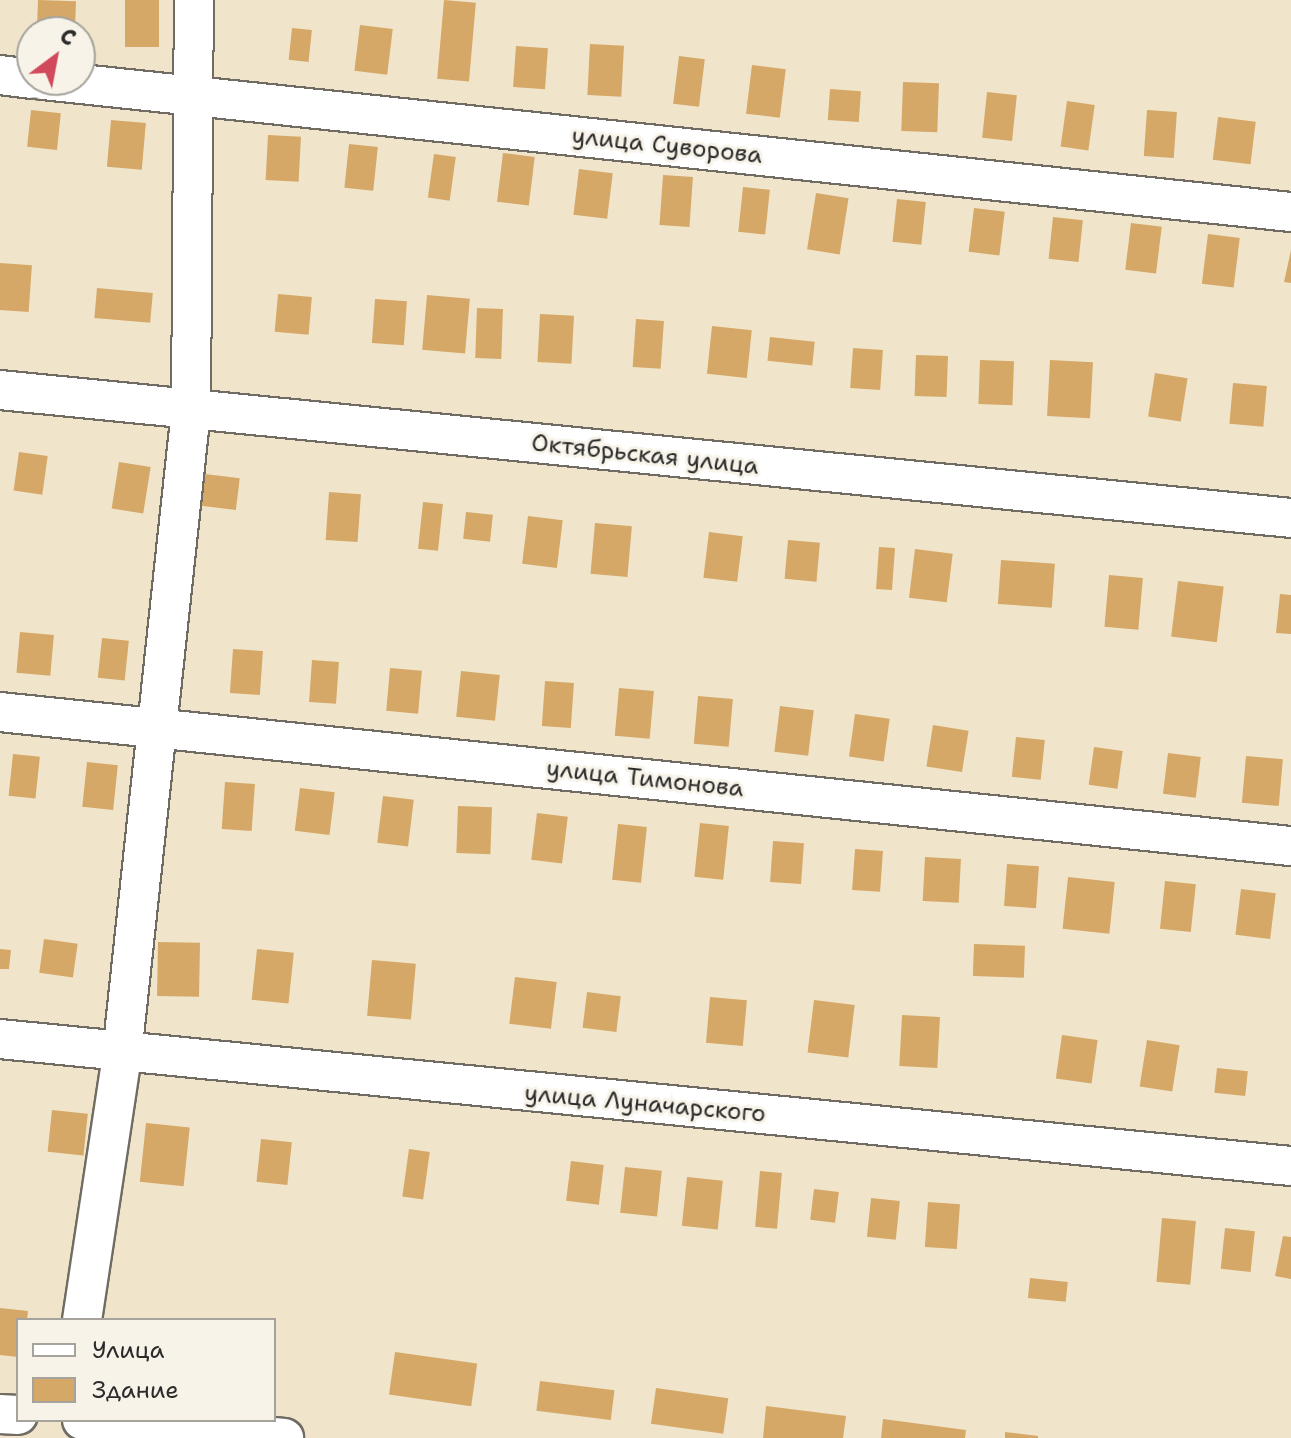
<!DOCTYPE html>
<meta charset="utf-8">
<style>
body{margin:0}
#map{position:relative;width:1291px;height:1438px;overflow:hidden;background:#f0e5cb;font-family:"Shantell Sans",sans-serif}
div>[style]{position:absolute}
.building>*{inset:0;background:#d5a867;transform-origin:0 0}
.roads{filter:drop-shadow(2px 0 #706c63) drop-shadow(-2px 0 #706c63) drop-shadow(0 2px #706c63) drop-shadow(0 -2px #706c63)}
.minor>*{height:38px;margin:-19px;padding:0 19px;transform-origin:19px;border-radius:19px;background:#fff}
span{translate:-50% -50%;white-space:nowrap;text-align:center;line-height:1.15;-webkit-text-stroke:6px #f7f3e8;paint-order:stroke}
.street-label{font-size:24px;color:#2b2b2b}
.legend{position:absolute;left:16px;top:1318px;width:260px;height:104px;box-sizing:border-box;background:#f7f3e8;border:2px solid #a5a39c;margin:0;padding:10px 14px;list-style:none;font-size:24px;color:#2b2b2b}
.legend li{display:flex;align-items:center;gap:16px;height:40px}
.legend b{width:40px;border:2px solid #a5a39c}
.north{position:absolute;left:16px;top:16px;width:80px;height:80px;box-sizing:border-box;background:#f7f3e8;border:2px solid #a5a39c;border-radius:50%;rotate:32deg;font-size:22px;font-weight:700;line-height:32px;text-align:center;color:#2b2b2b}
.north::after{content:'';display:block;margin:auto;width:28px;height:36px;background:#d1495b;clip-path:polygon(50% 0,100% 100%,50% 72%,0 100%)}
</style>
<div id="map">
<div class="building">
<i style="left:38px;top:0;width:38px;height:32px;rotate:2deg"></i>
<i style="left:125px;top:0;width:34px;height:47px"></i>
<i style="left:444px;top:0;width:32px;height:79px;rotate:5deg"></i>
<i style="left:360px;top:25px;width:33px;height:46px;rotate:7deg"></i>
<i style="left:292px;top:28px;width:20px;height:32px;rotate:6deg"></i>
<i style="left:590px;top:44px;width:34px;height:51px;rotate:3deg"></i>
<i style="left:516px;top:46px;width:32px;height:41px;rotate:4deg"></i>
<i style="left:679px;top:56px;width:26px;height:48px;rotate:7deg"></i>
<i style="left:752px;top:65px;width:34px;height:49px;rotate:7deg"></i>
<i style="left:903px;top:82px;width:36px;height:49px;rotate:2deg"></i>
<i style="left:830px;top:89px;width:31px;height:31px;rotate:4deg"></i>
<i style="left:987px;top:92px;width:30px;height:46px;rotate:6deg"></i>
<i style="left:1067px;top:101px;width:28px;height:46px;rotate:8deg"></i>
<i style="left:31px;top:110px;width:30px;height:37px;rotate:6deg"></i>
<i style="left:1147px;top:110px;width:30px;height:46px;rotate:4deg"></i>
<i style="left:1218px;top:117px;width:38px;height:43px;rotate:7deg"></i>
<i style="left:111px;top:120px;width:35px;height:47px;rotate:5deg"></i>
<i style="left:268px;top:135px;width:33px;height:45px;rotate:3deg"></i>
<i style="left:349px;top:144px;width:29px;height:44px;rotate:6deg"></i>
<i style="left:503px;top:153px;width:32px;height:49px;rotate:7deg"></i>
<i style="left:434px;top:154px;width:22px;height:44px;rotate:8deg"></i>
<i style="left:579px;top:169px;width:34px;height:46px;rotate:7deg"></i>
<i style="left:663px;top:175px;width:30px;height:50px;rotate:4deg"></i>
<i style="left:743px;top:187px;width:27px;height:45px;rotate:6deg"></i>
<i style="left:816px;top:193px;width:33px;height:57px;rotate:9deg"></i>
<i style="left:897px;top:199px;width:29px;height:43px;rotate:6deg"></i>
<i style="left:974px;top:208px;width:31px;height:44px;rotate:7deg"></i>
<i style="left:1053px;top:217px;width:30px;height:42px;rotate:6deg"></i>
<i style="left:1131px;top:223px;width:31px;height:47px;rotate:7deg"></i>
<i style="left:1208px;top:234px;width:32px;height:50px;rotate:7deg"></i>
<i style="clip-path:polygon(1291px 250px,1291px 283px,1284px 282px)"></i>
<i style="left:0;top:263px;width:32px;height:47px;rotate:4deg"></i>
<i style="left:97px;top:288px;width:56px;height:30px;rotate:5deg"></i>
<i style="left:278px;top:294px;width:34px;height:38px;rotate:5deg"></i>
<i style="left:427px;top:295px;width:43px;height:55px;rotate:5deg"></i>
<i style="left:375px;top:299px;width:32px;height:44px;rotate:4deg"></i>
<i style="left:477px;top:308px;width:26px;height:50px;rotate:2deg"></i>
<i style="left:540px;top:314px;width:34px;height:48px;rotate:3deg"></i>
<i style="left:636px;top:319px;width:28px;height:48px;rotate:4deg"></i>
<i style="left:712px;top:326px;width:40px;height:48px;rotate:6deg"></i>
<i style="left:770px;top:337px;width:45px;height:24px;rotate:6deg"></i>
<i style="left:853px;top:348px;width:30px;height:40px;rotate:4deg"></i>
<i style="left:916px;top:355px;width:32px;height:41px;rotate:2deg"></i>
<i style="left:980px;top:360px;width:34px;height:44px;rotate:2deg"></i>
<i style="left:1050px;top:360px;width:43px;height:56px;rotate:3deg"></i>
<i style="left:1155px;top:373px;width:33px;height:44px;rotate:9deg"></i>
<i style="left:1233px;top:383px;width:34px;height:41px;rotate:5deg"></i>
<i style="left:19px;top:452px;width:29px;height:39px;rotate:8deg"></i>
<i style="left:119px;top:462px;width:32px;height:47px;rotate:9deg"></i>
<i style="left:205px;top:474px;width:35px;height:32px;rotate:7deg"></i>
<i style="left:329px;top:492px;width:32px;height:48px;rotate:4deg"></i>
<i style="left:423px;top:502px;width:20px;height:47px;rotate:6deg"></i>
<i style="left:466px;top:512px;width:27px;height:27px;rotate:6deg"></i>
<i style="left:528px;top:516px;width:35px;height:48px;rotate:7deg"></i>
<i style="left:595px;top:523px;width:37px;height:51px;rotate:5deg"></i>
<i style="left:709px;top:532px;width:34px;height:46px;rotate:7deg"></i>
<i style="left:788px;top:540px;width:32px;height:39px;rotate:5deg"></i>
<i style="left:879px;top:547px;width:16px;height:42px;rotate:4deg"></i>
<i style="left:915px;top:549px;width:38px;height:49px;rotate:7deg"></i>
<i style="left:1001px;top:560px;width:54px;height:44px;rotate:4deg"></i>
<i style="left:1109px;top:575px;width:34px;height:52px;rotate:5deg"></i>
<i style="left:1178px;top:581px;width:46px;height:56px;rotate:7deg"></i>
<i style="clip-path:polygon(1280px 594px,1291px 595px,1291px 634px,1276px 633px)"></i>
<i style="left:20px;top:632px;width:34px;height:41px;rotate:5deg"></i>
<i style="left:102px;top:638px;width:27px;height:40px;rotate:6deg"></i>
<i style="left:233px;top:649px;width:30px;height:44px;rotate:4deg"></i>
<i style="left:312px;top:660px;width:27px;height:42px;rotate:4deg"></i>
<i style="left:390px;top:668px;width:32px;height:43px;rotate:5deg"></i>
<i style="left:461px;top:671px;width:39px;height:46px;rotate:6deg"></i>
<i style="left:545px;top:681px;width:29px;height:45px;rotate:4deg"></i>
<i style="left:619px;top:688px;width:35px;height:48px;rotate:5deg"></i>
<i style="left:698px;top:696px;width:35px;height:48px;rotate:5deg"></i>
<i style="left:780px;top:706px;width:34px;height:46px;rotate:7deg"></i>
<i style="left:855px;top:714px;width:35px;height:43px;rotate:8deg"></i>
<i style="left:933px;top:725px;width:36px;height:42px;rotate:9deg"></i>
<i style="left:1016px;top:737px;width:29px;height:40px;rotate:6deg"></i>
<i style="left:1094px;top:747px;width:29px;height:38px;rotate:8deg"></i>
<i style="left:1168px;top:753px;width:33px;height:41px;rotate:7deg"></i>
<i style="left:13px;top:754px;width:27px;height:42px;rotate:6deg"></i>
<i style="left:1246px;top:756px;width:37px;height:47px;rotate:5deg"></i>
<i style="left:87px;top:762px;width:31px;height:45px;rotate:6deg"></i>
<i style="left:225px;top:782px;width:30px;height:47px;rotate:4deg"></i>
<i style="left:300px;top:788px;width:35px;height:43px;rotate:7deg"></i>
<i style="left:383px;top:796px;width:31px;height:47px;rotate:7deg"></i>
<i style="left:458px;top:806px;width:34px;height:47px;rotate:2deg"></i>
<i style="left:537px;top:813px;width:31px;height:47px;rotate:7deg"></i>
<i style="left:700px;top:823px;width:29px;height:54px;rotate:6deg"></i>
<i style="left:618px;top:824px;width:29px;height:56px;rotate:6deg"></i>
<i style="left:773px;top:841px;width:31px;height:41px;rotate:4deg"></i>
<i style="left:855px;top:849px;width:28px;height:41px;rotate:4deg"></i>
<i style="left:925px;top:857px;width:36px;height:44px;rotate:3deg"></i>
<i style="left:1007px;top:864px;width:32px;height:42px;rotate:4deg"></i>
<i style="left:1068px;top:877px;width:47px;height:52px;rotate:6deg"></i>
<i style="left:1165px;top:881px;width:31px;height:48px;rotate:6deg"></i>
<i style="left:1241px;top:889px;width:35px;height:46px;rotate:7deg"></i>
<i style="left:44px;top:939px;width:34px;height:34px;rotate:8deg"></i>
<i style="left:158px;top:942px;width:42px;height:54px;rotate:1deg"></i>
<i style="left:974px;top:944px;width:51px;height:32px;rotate:2deg"></i>
<i style="clip-path:polygon(0 949px,11px 950px,9px 969px,0 969px)"></i>
<i style="left:257px;top:949px;width:37px;height:51px;rotate:6deg"></i>
<i style="left:372px;top:960px;width:44px;height:56px;rotate:5deg"></i>
<i style="left:515px;top:977px;width:42px;height:47px;rotate:7deg"></i>
<i style="left:587px;top:992px;width:34px;height:36px;rotate:7deg"></i>
<i style="left:710px;top:997px;width:37px;height:46px;rotate:5deg"></i>
<i style="left:814px;top:1000px;width:41px;height:53px;rotate:7deg"></i>
<i style="left:902px;top:1015px;width:38px;height:51px;rotate:3deg"></i>
<i style="left:1062px;top:1035px;width:36px;height:44px;rotate:8deg"></i>
<i style="left:1147px;top:1040px;width:33px;height:47px;rotate:9deg"></i>
<i style="left:1217px;top:1068px;width:31px;height:25px;rotate:6deg"></i>
<i style="left:52px;top:1110px;width:36px;height:42px;rotate:6deg"></i>
<i style="left:146px;top:1123px;width:44px;height:59px;rotate:6deg"></i>
<i style="left:261px;top:1139px;width:31px;height:43px;rotate:6deg"></i>
<i style="left:409px;top:1149px;width:21px;height:48px;rotate:8deg"></i>
<i style="left:571px;top:1161px;width:33px;height:40px;rotate:7deg"></i>
<i style="left:625px;top:1167px;width:37px;height:46px;rotate:6deg"></i>
<i style="left:760px;top:1171px;width:22px;height:56px;rotate:5deg"></i>
<i style="left:687px;top:1177px;width:36px;height:49px;rotate:6deg"></i>
<i style="left:814px;top:1189px;width:25px;height:31px;rotate:7deg"></i>
<i style="left:871px;top:1198px;width:29px;height:39px;rotate:6deg"></i>
<i style="left:928px;top:1202px;width:32px;height:45px;rotate:4deg"></i>
<i style="left:1162px;top:1218px;width:34px;height:64px;rotate:5deg"></i>
<i style="left:1225px;top:1228px;width:30px;height:41px;rotate:6deg"></i>
<i style="clip-path:polygon(1283px 1236px,1291px 1237px,1291px 1279px,1275px 1276px)"></i>
<i style="left:1030px;top:1278px;width:38px;height:20px;rotate:6deg"></i>
<i style="clip-path:polygon(0 1308px,28px 1311px,27px 1320px,18px 1320px,18px 1357px,0 1355px)"></i>
<i style="left:395px;top:1352px;width:83px;height:43px;rotate:8deg"></i>
<i style="left:540px;top:1381px;width:75px;height:30px;rotate:7deg"></i>
<i style="left:656px;top:1388px;width:73px;height:36px;rotate:8deg"></i>
<i style="clip-path:polygon(766px 1406px,846px 1416px,843px 1438px,763px 1438px)"></i>
<i style="clip-path:polygon(883px 1419px,966px 1430px,965px 1438px,881px 1438px)"></i>
<i style="clip-path:polygon(1005px 1432px,1038px 1436px,1038px 1438px,1005px 1438px)"></i>
</div>
<div class="roads">
<div class="minor">
<i style="left:0;top:75px;width:32px;rotate:7deg"></i>
<i style="left:43px;top:80px;width:1255px;rotate:6.04deg"></i>
<i style="left:0;top:390px;width:1297px;rotate:5.66deg"></i>
<i style="left:0;top:712px;width:1298px;rotate:5.93deg"></i>
<i style="left:0;top:1039px;width:1297px;rotate:5.62deg"></i>
<i style="left:82px;top:1320px;width:269px;rotate:-81.4deg"></i>
<i style="left:122px;top:1054px;width:647px;rotate:-83.88deg"></i>
<i style="left:191px;top:411px;width:411px;rotate:-89.6deg"></i>
<i style="left:0;top:1414px;width:18px;rotate:3deg"></i>
<i style="left:82px;top:1420px;width:203px;rotate:5.1deg"></i>
</div>
</div>
<div class="street-label">
<span style="left:667px;top:146px;rotate:6deg">улица Суворова</span>
<span style="left:645px;top:455px;rotate:6deg">Октябрьская улица</span>
<span style="left:645px;top:779px;rotate:6deg">улица Тимонова</span>
<span style="left:645px;top:1104px;rotate:5deg">улица Луначарского</span>
</div>
<ul class="legend">
<li><b style="height:10px;background:#fff"></b>Улица</li>
<li><b style="height:22px;background:#d5a867"></b>Здание</li>
</ul>
<div class="north">С</div>
</div>
